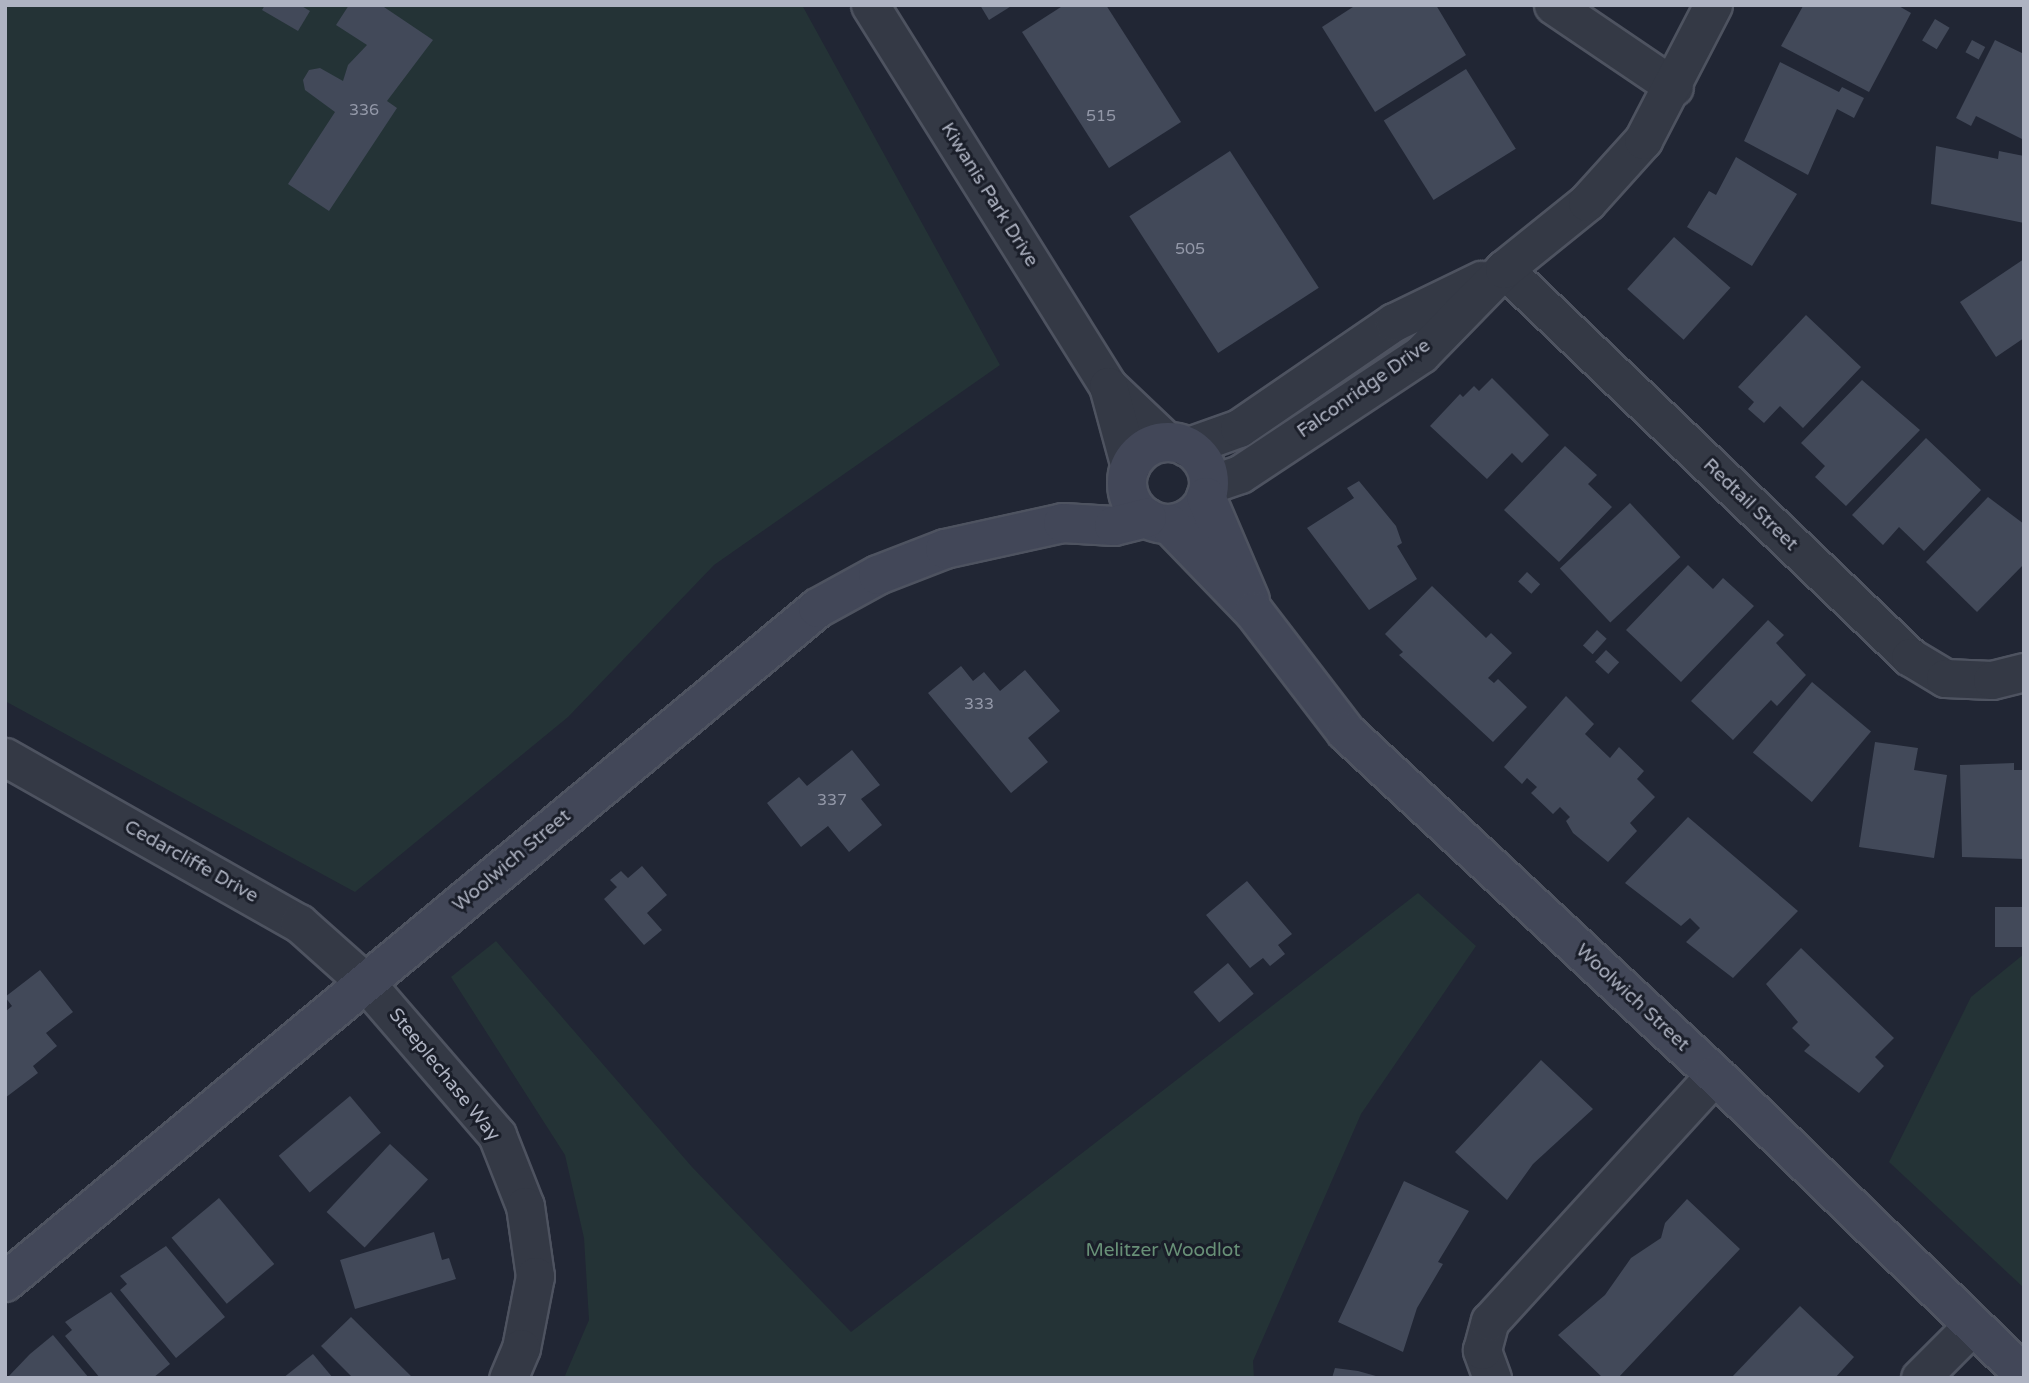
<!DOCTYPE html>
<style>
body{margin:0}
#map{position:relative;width:2029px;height:1383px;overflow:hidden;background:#212634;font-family:"Varela Round",sans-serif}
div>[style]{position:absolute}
.green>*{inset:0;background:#243336}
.building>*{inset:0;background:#424959;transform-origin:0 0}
.roads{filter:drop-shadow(2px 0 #4e5360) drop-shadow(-2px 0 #4e5360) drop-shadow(0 2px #4e5360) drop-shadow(0 -2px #4e5360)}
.street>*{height:37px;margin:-18.5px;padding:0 18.5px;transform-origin:18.5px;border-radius:18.5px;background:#343945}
.secondary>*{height:38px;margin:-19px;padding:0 19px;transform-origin:19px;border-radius:19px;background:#424758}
.secondary>.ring{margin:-19px;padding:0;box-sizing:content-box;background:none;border:38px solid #424758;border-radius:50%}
span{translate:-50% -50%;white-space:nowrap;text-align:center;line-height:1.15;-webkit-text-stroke:6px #1a1e29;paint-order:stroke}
.number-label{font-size:16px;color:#9398a8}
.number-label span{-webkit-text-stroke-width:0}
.street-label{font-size:19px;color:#aeb3c2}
.park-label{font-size:19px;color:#689077}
.frame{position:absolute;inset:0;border:7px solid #aeb3c2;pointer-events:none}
</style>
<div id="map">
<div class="green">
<i style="clip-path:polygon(5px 5px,802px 5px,1000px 365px,714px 565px,568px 717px,355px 892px,5px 701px)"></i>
<i style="clip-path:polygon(1418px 893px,1476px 946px,1361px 1114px,1253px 1361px,1254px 1378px,564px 1378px,589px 1320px,584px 1238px,565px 1155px,451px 977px,496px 941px,692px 1167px,851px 1332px)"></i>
<i style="clip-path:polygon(2024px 954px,2024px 1288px,1889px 1162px,1971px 997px)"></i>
</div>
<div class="building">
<i style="clip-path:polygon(265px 5px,300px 5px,310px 11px,298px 31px,262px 10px)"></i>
<i style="clip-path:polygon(349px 5px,381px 5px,433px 40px,387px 101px,397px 108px,329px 211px,288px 184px,335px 112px,305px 90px,303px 80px,309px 70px,320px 68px,343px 81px,348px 65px,367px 45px,336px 25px)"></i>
<i style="clip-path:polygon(980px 5px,1013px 5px,989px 20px)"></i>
<i style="clip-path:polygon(1064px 5px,1106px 5px,1181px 122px,1109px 168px,1022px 32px)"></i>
<i style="clip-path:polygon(1356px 5px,1436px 5px,1466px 55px,1375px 112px,1322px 27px)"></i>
<i style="clip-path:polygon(1810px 5px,1897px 5px,1911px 13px,1869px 92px,1781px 46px,1803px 6px)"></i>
<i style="left:1935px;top:19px;width:17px;height:25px;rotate:31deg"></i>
<i style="left:1972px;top:40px;width:15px;height:14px;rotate:28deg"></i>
<i style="clip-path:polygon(1995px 40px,2024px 54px,2024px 140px,1976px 116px,1971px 126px,1956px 118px)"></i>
<i style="clip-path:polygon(1780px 62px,1839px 92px,1842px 87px,1864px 98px,1854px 118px,1837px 109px,1808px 175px,1744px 141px)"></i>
<i style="left:1466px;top:69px;width:94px;height:97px;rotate:58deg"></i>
<i style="clip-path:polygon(1936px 146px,1998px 159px,1999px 151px,2024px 156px,2024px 223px,1931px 204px)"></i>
<i style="left:1230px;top:151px;width:163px;height:120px;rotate:57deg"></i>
<i style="clip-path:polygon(1736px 157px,1797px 194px,1752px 266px,1687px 227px,1709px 191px,1716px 195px)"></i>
<i style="left:1674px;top:237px;width:76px;height:70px;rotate:42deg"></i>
<i style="clip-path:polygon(2024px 259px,2024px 338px,1996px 357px,1960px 302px)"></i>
<i style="clip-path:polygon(1806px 315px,1861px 367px,1803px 428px,1780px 406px,1764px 423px,1748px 409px,1754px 402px,1738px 387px)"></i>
<i style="clip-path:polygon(1492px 378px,1549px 435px,1522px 463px,1512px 453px,1487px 479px,1430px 426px,1460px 394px,1463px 397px,1474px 386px,1479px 391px)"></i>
<i style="clip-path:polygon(1862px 380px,1920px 430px,1846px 506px,1815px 477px,1825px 466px,1801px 443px)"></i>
<i style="clip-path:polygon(1926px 438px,1981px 490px,1924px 551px,1899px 527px,1883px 545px,1852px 515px)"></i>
<i style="clip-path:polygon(1565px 446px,1597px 475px,1588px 484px,1612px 507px,1559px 562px,1504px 510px)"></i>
<i style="clip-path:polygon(1359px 481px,1396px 526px,1402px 543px,1397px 546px,1417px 579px,1369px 610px,1307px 528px,1354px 498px,1347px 488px)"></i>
<i style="clip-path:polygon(1988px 497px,2024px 524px,2024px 564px,1977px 612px,1926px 562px)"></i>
<i style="left:1630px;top:503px;width:74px;height:96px;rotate:47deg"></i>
<i style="clip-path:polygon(1688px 565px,1713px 589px,1723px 578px,1754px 606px,1681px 682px,1626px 630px)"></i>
<i style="left:1527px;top:572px;width:18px;height:13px;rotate:43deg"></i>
<i style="clip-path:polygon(1432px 586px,1486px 638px,1491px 633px,1512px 653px,1488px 678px,1494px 683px,1498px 679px,1527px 707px,1493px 742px,1399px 655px,1403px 652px,1385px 634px)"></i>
<i style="clip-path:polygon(1768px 620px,1784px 635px,1776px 643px,1806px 675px,1777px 706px,1771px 700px,1733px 740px,1691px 701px)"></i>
<i style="left:1597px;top:630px;width:13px;height:21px;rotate:42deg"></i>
<i style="left:1606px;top:650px;width:18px;height:16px;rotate:43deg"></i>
<i style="clip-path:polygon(961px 666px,973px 681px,984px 672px,1000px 691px,1025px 670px,1060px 711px,1028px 738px,1048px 762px,1011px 793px,928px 693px)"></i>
<i style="left:1812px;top:682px;width:77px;height:92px;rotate:40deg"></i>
<i style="clip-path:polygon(1566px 696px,1594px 724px,1585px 734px,1610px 758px,1619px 747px,1644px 771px,1637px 779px,1655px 797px,1630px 823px,1637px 831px,1608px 862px,1573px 833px,1566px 821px,1570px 817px,1560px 807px,1553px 814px,1531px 793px,1537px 787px,1527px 778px,1522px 784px,1504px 767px)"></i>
<i style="clip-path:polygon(1875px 742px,1918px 748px,1914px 770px,1947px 775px,1934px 858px,1859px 847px)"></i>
<i style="clip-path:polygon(852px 750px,880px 785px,861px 799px,882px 825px,849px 852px,828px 826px,801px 847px,767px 803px,799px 777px,807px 786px)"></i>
<i style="clip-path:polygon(2014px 763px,2014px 770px,2024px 770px,2024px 859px,1962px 857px,1960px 765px)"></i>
<i style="clip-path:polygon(1688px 817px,1798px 911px,1733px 978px,1686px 942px,1700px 928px,1690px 918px,1681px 926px,1625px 883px)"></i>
<i style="clip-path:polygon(642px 866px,667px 895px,647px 913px,662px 930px,644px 945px,604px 899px,617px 887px,610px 880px,621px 871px,628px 878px)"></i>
<i style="clip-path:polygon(1247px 881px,1292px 934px,1278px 945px,1285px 954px,1270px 966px,1263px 958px,1250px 968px,1206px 915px)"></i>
<i style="left:2024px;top:907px;width:40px;height:29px;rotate:90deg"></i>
<i style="clip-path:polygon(1801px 948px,1894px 1038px,1875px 1057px,1884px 1066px,1859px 1093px,1804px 1051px,1810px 1045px,1792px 1028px,1798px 1022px,1766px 984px)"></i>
<i style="left:1228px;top:963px;width:40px;height:45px;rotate:50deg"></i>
<i style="clip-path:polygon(40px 970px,73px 1012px,46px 1033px,57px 1046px,33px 1066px,38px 1073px,5px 1098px,5px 1012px,12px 1006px,5px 997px)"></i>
<i style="clip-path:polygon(1541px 1060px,1593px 1109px,1533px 1164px,1507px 1200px,1455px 1152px)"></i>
<i style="left:350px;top:1096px;width:48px;height:93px;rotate:50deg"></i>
<i style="left:390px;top:1144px;width:52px;height:93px;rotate:43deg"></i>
<i style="clip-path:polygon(1404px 1181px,1469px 1211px,1438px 1262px,1443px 1264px,1417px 1308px,1403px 1352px,1338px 1322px)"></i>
<i style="left:219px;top:1198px;width:86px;height:62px;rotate:50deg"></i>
<i style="clip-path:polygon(1687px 1199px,1740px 1249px,1618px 1378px,1603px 1378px,1558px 1335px,1605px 1295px,1631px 1258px,1661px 1238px,1665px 1223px)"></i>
<i style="clip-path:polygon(434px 1232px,442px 1260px,449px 1258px,456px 1279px,355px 1309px,340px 1260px)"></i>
<i style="clip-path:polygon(166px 1246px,225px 1317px,176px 1358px,120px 1290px,127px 1284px,120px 1276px)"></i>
<i style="clip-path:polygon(111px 1292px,170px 1364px,153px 1378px,100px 1378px,65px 1336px,72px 1330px,65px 1322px)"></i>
<i style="clip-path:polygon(1800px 1306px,1854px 1357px,1835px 1378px,1731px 1378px)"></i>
<i style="clip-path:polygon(351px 1317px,413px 1378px,353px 1378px,321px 1346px)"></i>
<i style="clip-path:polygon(53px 1335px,89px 1378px,7px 1378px,30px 1354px)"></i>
<i style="clip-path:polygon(313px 1354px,333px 1378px,283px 1378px)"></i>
<i style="clip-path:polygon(1335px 1368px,1358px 1371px,1383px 1378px,1332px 1378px)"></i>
</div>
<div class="roads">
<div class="street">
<i style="left:870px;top:5px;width:449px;rotate:58deg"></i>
<i style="left:1108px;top:386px;width:81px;rotate:43.5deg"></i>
<i style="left:1553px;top:5px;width:146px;rotate:34.1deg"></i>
<i style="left:1504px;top:269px;width:562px;rotate:43.7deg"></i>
<i style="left:1910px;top:657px;width:41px;rotate:31deg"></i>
<i style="left:1945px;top:678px;width:47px;rotate:2.4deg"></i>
<i style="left:1992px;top:680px;width:33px;rotate:-14deg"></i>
<i style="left:1108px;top:386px;width:84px;rotate:74.8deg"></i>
<i style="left:1186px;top:447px;width:56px;rotate:-19.7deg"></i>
<i style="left:1239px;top:428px;width:188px;rotate:-34.4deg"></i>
<i style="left:1394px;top:322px;width:97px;rotate:-25.8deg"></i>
<i style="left:1208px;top:485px;width:34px;rotate:-19deg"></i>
<i style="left:1240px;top:474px;width:217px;rotate:-33.5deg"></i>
<i style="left:1421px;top:354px;width:119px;rotate:-45.7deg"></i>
<i style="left:1504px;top:269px;width:107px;rotate:-38.9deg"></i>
<i style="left:1587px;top:202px;width:84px;rotate:-47.9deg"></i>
<i style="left:1643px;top:140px;width:152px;rotate:-62.6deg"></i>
<i style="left:5px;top:757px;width:338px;rotate:29.5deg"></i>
<i style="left:299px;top:923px;width:89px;rotate:41.8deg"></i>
<i style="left:365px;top:982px;width:202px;rotate:49.2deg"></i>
<i style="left:497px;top:1135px;width:76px;rotate:68.5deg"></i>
<i style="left:525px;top:1206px;width:71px;rotate:81.9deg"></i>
<i style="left:535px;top:1276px;width:73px;rotate:101deg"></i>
<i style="left:521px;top:1348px;width:33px;rotate:113deg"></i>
<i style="left:1492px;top:1378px;width:30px;rotate:-110deg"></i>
<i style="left:1482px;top:1350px;width:30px;rotate:-75deg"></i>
<i style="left:1490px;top:1321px;width:333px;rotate:-47.6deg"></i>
<i style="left:1920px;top:1378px;width:75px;rotate:-45deg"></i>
</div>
<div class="secondary">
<i class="ring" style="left:1127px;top:442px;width:44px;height:44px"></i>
<i style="left:1206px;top:497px;width:112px;rotate:66.9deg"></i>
<i style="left:1169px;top:524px;width:122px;rotate:46deg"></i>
<i style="left:1254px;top:612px;width:151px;rotate:52.5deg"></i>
<i style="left:1346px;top:732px;width:504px;rotate:42.91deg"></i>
<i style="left:1715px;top:1075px;width:430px;rotate:44.1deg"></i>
<i style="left:5px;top:1282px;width:1056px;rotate:-39.66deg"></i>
<i style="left:818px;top:608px;width:68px;rotate:-28.8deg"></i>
<i style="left:878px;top:575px;width:72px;rotate:-21.2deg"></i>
<i style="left:945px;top:549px;width:121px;rotate:-12.4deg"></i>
<i style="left:1063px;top:523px;width:51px;rotate:3.4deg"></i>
<i style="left:1114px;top:526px;width:34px;rotate:-14deg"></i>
</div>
</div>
<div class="number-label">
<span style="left:364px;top:110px">336</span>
<span style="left:1101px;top:116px">515</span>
<span style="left:1190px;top:249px">505</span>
<span style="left:979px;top:704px">333</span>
<span style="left:832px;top:800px">337</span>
</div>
<div class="street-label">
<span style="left:989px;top:195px;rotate:58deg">Kiwanis Park Drive</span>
<span style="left:1364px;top:389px;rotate:-35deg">Falconridge Drive</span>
<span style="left:1750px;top:505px;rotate:44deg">Redtail Street</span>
<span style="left:512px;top:861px;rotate:-40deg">Woolwich Street</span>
<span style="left:191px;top:862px;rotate:29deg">Cedarcliffe Drive</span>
<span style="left:1632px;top:998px;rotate:43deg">Woolwich Street</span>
<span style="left:444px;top:1075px;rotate:51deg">Steeplechase Way</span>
</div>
<div class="park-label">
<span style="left:1163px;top:1251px">Melitzer Woodlot</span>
</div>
<div class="frame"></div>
</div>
